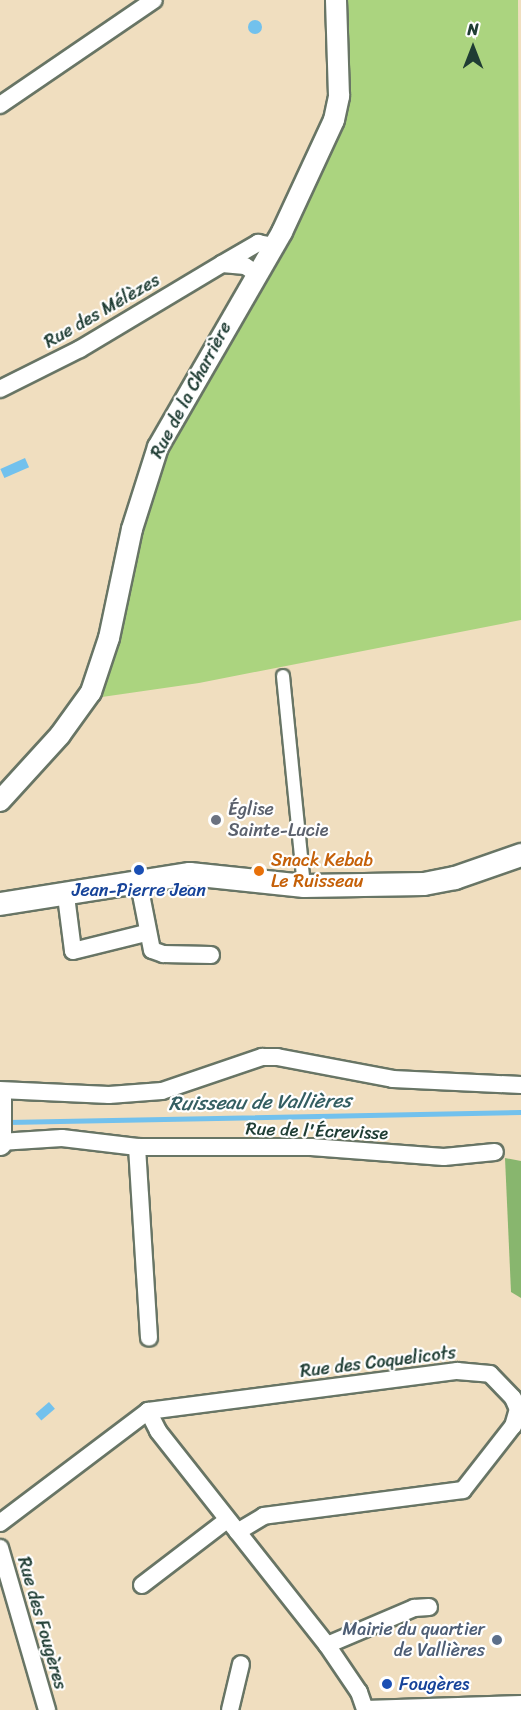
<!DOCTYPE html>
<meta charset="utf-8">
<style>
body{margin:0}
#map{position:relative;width:521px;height:1710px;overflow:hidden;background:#f0debf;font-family:Sriracha,sans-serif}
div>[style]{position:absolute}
.green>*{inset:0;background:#abd47f}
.forest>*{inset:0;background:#88b66e}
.water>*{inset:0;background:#72c1ed;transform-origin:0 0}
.round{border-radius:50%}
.stream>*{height:4.5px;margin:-2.25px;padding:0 2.25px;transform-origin:2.25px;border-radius:2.25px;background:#72c1ed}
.roads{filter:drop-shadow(2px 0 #687565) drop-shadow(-2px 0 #687565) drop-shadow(0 2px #687565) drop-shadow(0 -2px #687565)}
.pedestrian>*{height:12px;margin:-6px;padding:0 6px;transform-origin:6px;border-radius:6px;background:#fff}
.minor>*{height:16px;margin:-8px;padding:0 8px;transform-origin:8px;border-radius:8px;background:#fff}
.tertiary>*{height:20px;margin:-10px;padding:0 10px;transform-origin:10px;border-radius:10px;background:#fff}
.secondary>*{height:22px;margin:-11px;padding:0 11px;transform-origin:11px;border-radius:11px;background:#fff}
.dots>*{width:16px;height:16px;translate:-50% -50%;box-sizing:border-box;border:3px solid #fff;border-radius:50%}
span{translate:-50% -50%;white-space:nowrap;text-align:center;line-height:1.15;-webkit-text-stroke:4.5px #fff;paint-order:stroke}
.street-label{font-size:18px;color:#1f3d34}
.worship-label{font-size:18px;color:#5b616d}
.left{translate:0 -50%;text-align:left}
.food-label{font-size:18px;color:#c56008}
.transit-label{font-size:18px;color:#164399}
.service-label{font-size:18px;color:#4e5e75}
.right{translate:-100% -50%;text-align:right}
.water-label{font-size:20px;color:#345e62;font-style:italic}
.north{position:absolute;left:443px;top:18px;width:60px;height:60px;-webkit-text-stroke:4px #fff;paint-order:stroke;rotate:0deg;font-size:16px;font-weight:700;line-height:24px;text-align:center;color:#1f3d34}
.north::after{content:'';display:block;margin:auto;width:21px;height:27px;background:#1f3d34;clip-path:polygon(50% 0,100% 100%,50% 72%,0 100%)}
</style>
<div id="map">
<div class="green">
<i style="clip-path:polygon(336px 0,518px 0,521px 620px,199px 683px,95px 698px,140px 500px,334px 120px)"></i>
</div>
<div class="forest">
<i style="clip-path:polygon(505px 1158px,521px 1161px,521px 1298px,511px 1292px)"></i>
</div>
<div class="water">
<i class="round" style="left:248px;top:20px;width:14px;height:14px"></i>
<i style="left:25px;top:458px;width:10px;height:27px;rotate:66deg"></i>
<i style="left:49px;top:1402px;width:9px;height:18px;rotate:49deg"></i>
</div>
<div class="stream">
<i style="left:8px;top:1122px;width:513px;rotate:-1.12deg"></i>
</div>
<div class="roads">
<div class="pedestrian">
<i style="left:283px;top:676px;width:211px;rotate:84.3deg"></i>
</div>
<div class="minor">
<i style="left:0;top:105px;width:186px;rotate:-34.3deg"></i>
<i style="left:257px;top:274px;width:14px;rotate:-146deg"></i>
<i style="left:245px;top:266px;width:23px;rotate:-175deg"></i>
<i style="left:222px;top:264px;width:42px;rotate:-30.3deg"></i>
<i style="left:258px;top:243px;width:15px;rotate:11deg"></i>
<i style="left:0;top:389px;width:89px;rotate:-26.6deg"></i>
<i style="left:80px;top:349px;width:165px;rotate:-30.9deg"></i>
<i style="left:139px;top:884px;width:67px;rotate:78.9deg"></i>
<i style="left:152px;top:950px;width:12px;rotate:20deg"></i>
<i style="left:163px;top:954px;width:48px;rotate:1.2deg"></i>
<i style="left:66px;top:896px;width:55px;rotate:82.7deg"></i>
<i style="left:73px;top:951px;width:75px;rotate:-13.9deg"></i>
<i style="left:0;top:1090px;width:109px;rotate:2.6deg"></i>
<i style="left:109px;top:1095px;width:53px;rotate:-4.3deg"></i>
<i style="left:162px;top:1091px;width:106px;rotate:-18.8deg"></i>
<i style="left:262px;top:1057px;width:15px"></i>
<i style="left:277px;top:1057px;width:118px;rotate:10.7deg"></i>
<i style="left:393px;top:1079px;width:128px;rotate:2.7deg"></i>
<i style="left:0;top:1142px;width:62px;rotate:-3.7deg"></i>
<i style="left:62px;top:1138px;width:76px;rotate:6.8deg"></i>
<i style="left:137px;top:1147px;width:174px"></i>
<i style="left:311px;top:1147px;width:133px;rotate:4.3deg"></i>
<i style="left:444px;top:1157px;width:51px;rotate:-5.6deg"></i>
<i style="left:137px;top:1147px;width:191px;rotate:86.4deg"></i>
<i style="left:148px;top:1411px;width:312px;rotate:-7.4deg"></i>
<i style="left:457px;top:1371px;width:33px;rotate:5deg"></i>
<i style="left:490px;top:1374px;width:33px;rotate:46deg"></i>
<i style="left:513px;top:1398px;width:12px;rotate:66deg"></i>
<i style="left:518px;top:1409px;width:18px;rotate:106deg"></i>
<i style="left:513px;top:1426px;width:81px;rotate:128deg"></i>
<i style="left:463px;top:1490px;width:201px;rotate:172.6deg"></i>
<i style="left:264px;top:1516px;width:31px;rotate:149deg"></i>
<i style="left:0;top:1523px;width:186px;rotate:-37.1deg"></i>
<i style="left:148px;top:1411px;width:22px;rotate:63deg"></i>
<i style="left:158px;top:1431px;width:273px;rotate:51.7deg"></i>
<i style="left:327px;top:1645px;width:57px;rotate:55.8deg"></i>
<i style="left:359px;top:1692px;width:18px;rotate:71deg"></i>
<i style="left:0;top:1548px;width:169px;rotate:73.8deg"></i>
<i style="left:142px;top:1585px;width:107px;rotate:-37.4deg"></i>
<i style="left:327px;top:1645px;width:95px;rotate:-23deg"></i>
<i style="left:414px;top:1608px;width:15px;rotate:-4deg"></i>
<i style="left:365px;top:1709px;width:156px;rotate:-1.8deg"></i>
<i style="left:230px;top:1710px;width:47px;rotate:-76.6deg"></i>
</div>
<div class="tertiary">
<i style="left:0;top:801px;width:89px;rotate:-47.7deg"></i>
<i style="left:60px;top:735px;width:53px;rotate:-54.2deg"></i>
<i style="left:91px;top:692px;width:57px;rotate:-71.6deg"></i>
<i style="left:109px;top:638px;width:111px;rotate:-78.1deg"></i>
<i style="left:132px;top:529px;width:86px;rotate:-72.4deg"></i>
<i style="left:158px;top:447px;width:248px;rotate:-60deg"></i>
<i style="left:282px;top:232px;width:123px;rotate:-65.1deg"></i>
<i style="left:334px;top:120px;width:25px;rotate:-78deg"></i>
<i style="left:339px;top:96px;width:96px;rotate:-91.8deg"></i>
</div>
<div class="secondary">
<i style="left:0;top:904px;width:192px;rotate:-9deg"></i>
<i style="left:190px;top:874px;width:115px;rotate:6deg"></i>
<i style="left:304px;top:886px;width:120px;rotate:-1deg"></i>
<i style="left:424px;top:884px;width:32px;rotate:-11deg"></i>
<i style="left:455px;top:878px;width:70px;rotate:-19.2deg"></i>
<i style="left:0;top:1099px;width:45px;rotate:90deg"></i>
</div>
</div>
<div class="dots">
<i style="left:216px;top:820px;background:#6b7280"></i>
<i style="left:139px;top:870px;background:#1a4fb4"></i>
<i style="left:259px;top:871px;background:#e8710a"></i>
<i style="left:497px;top:1640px;background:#5c6f8a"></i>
<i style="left:387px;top:1684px;background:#1a4fb4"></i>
</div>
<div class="street-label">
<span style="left:102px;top:311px;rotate:-30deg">Rue des Mélèzes</span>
<span style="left:191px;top:390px;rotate:-62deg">Rue de la Charrière</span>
<span style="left:317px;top:1131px;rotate:2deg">Rue de l'Écrevisse</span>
<span style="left:378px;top:1362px;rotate:-7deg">Rue des Coquelicots</span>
<span style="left:42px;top:1623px;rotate:74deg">Rue des Fougères</span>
</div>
<div class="worship-label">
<span class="left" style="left:228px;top:820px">Église<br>Sainte-Lucie</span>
</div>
<div class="food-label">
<span class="left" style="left:271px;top:871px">Snack Kebab<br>Le Ruisseau</span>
</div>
<div class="transit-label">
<span style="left:139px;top:890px">Jean-Pierre Jean</span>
<span class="left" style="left:399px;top:1684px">Fougères</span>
</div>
<div class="service-label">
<span class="right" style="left:485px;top:1640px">Mairie du quartier<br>de Vallières</span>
</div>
<div class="water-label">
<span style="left:260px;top:1102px;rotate:-1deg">Ruisseau de Vallières</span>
</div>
<div class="north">N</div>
</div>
